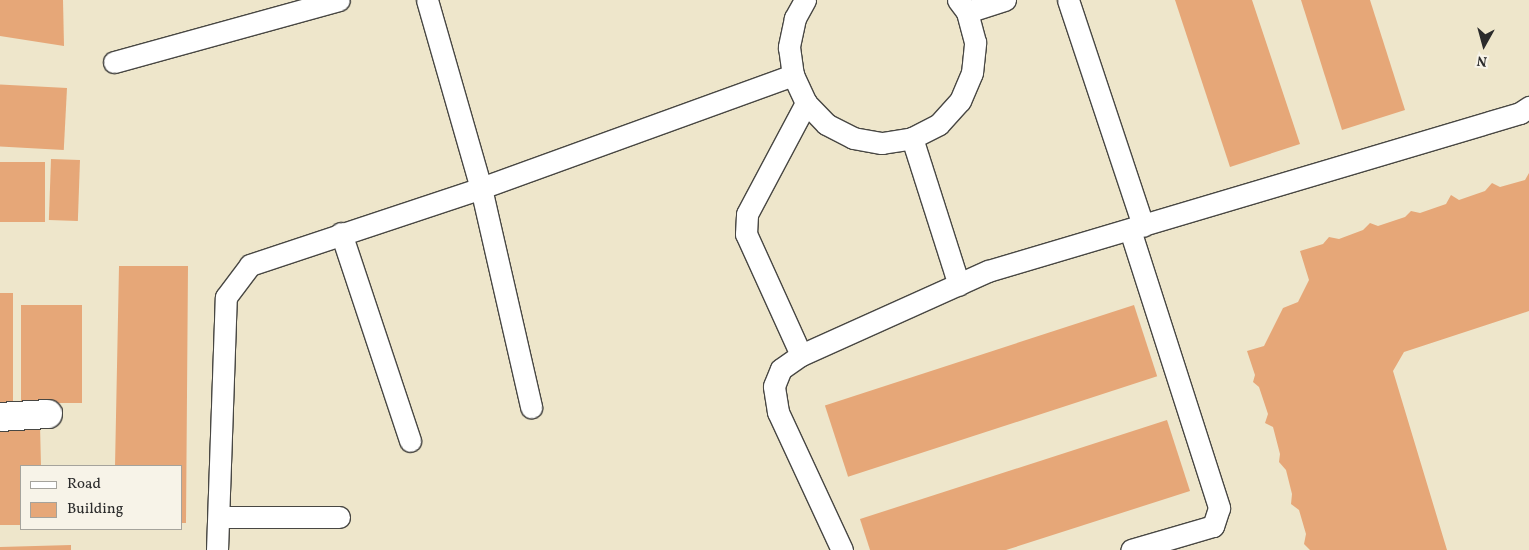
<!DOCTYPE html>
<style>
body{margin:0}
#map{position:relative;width:1529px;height:550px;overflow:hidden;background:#eee6cb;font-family:Vollkorn,serif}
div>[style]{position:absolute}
.building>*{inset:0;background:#e6a778;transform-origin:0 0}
.roads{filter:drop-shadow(1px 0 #484743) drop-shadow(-1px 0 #484743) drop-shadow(0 1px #484743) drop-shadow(0 -1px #484743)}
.lane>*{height:21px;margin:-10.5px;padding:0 10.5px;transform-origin:10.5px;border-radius:10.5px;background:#fff}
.street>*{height:28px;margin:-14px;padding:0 14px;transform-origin:14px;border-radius:14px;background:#fff}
span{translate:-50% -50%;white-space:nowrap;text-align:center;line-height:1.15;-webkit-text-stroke:4px #f7f3e8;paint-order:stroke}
.legend{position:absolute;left:20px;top:465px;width:162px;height:65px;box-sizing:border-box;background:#f7f3e8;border:1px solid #a5a39c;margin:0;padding:6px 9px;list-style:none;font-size:15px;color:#2b2b2b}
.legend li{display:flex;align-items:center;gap:10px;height:25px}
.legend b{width:25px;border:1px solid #a5a39c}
.north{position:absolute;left:1459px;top:20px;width:50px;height:50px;-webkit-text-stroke:4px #f7f3e8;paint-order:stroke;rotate:187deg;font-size:14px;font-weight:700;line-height:20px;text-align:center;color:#2b2b2b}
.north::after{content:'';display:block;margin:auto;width:18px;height:22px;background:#2b2b2b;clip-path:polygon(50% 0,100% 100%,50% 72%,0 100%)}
</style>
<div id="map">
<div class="building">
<i style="clip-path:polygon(0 0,63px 0,64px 46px,0 36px)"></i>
<i style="clip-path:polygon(1175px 0,1252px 0,1300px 144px,1230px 167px)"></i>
<i style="clip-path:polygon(1301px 0,1370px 0,1405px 110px,1342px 130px)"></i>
<i style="left:67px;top:88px;width:62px;height:67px;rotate:93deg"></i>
<i style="left:51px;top:159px;width:29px;height:61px;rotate:2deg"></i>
<i style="left:0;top:162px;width:45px;height:60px"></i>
<i style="clip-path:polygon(1529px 173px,1529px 311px,1404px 352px,1393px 371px,1447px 550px,1310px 550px,1304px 544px,1306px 534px,1299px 510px,1291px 504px,1292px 494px,1286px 470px,1279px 462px,1280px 454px,1273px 427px,1265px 423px,1268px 414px,1259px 387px,1253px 382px,1255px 375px,1247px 351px,1264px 346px,1283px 308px,1298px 302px,1309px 280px,1300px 251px,1323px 244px,1329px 237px,1339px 239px,1363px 230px,1370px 223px,1378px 226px,1405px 217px,1411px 211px,1420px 213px,1446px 204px,1451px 195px,1459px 200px,1485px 191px,1492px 183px,1500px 187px,1525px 180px)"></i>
<i style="clip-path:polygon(119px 266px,188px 266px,186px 523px,181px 523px,181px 466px,115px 466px)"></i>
<i style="left:0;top:293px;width:13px;height:116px"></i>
<i style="left:21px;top:305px;width:61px;height:98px"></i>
<i style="left:1134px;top:305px;width:75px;height:325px;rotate:72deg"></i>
<i style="clip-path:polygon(1167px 420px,1190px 491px,1006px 550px,870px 550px,860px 519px)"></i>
<i style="clip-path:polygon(0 424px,40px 425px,41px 466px,21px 466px,21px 525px,0 525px)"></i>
<i style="clip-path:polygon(71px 545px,71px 550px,0 550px,0 547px)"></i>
</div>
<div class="roads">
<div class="lane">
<i style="left:427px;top:0;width:196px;rotate:74deg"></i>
<i style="left:481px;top:188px;width:225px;rotate:77.1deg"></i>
<i style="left:805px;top:0;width:21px;rotate:119deg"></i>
<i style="left:795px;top:18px;width:30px;rotate:102deg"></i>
<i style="left:789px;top:47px;width:28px;rotate:82deg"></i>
<i style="left:793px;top:75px;width:31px;rotate:65deg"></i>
<i style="left:806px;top:103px;width:29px;rotate:46deg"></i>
<i style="left:826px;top:124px;width:30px;rotate:27deg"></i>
<i style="left:853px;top:138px;width:29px;rotate:10deg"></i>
<i style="left:882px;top:143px;width:30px;rotate:-9deg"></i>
<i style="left:912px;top:138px;width:30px;rotate:-27deg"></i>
<i style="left:939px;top:124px;width:31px;rotate:-48deg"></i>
<i style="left:960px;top:101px;width:30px;rotate:-67deg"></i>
<i style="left:972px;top:73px;width:31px;rotate:-84deg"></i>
<i style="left:975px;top:42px;width:31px;rotate:-105deg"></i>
<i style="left:967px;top:12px;width:15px;rotate:-127deg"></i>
<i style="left:1068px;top:0;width:238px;rotate:71.6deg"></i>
<i style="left:967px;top:12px;width:40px;rotate:-18deg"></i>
<i style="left:114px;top:62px;width:233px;rotate:-15.4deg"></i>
<i style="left:912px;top:138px;width:154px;rotate:72.3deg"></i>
<i style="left:1130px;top:230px;width:292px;rotate:72.2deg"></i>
<i style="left:1219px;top:508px;width:19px;rotate:108deg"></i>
<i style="left:1213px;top:526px;width:85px;rotate:163.7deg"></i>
<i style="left:341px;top:233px;width:219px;rotate:71.6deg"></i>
<i style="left:801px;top:355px;width:133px;rotate:-114.4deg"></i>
<i style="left:746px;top:234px;width:20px;rotate:-87deg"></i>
<i style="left:747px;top:214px;width:126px;rotate:-62deg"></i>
<i style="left:219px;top:517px;width:120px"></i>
<i style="left:217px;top:550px;width:253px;rotate:-88deg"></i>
<i style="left:226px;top:297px;width:40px;rotate:-53deg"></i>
<i style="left:250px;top:265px;width:243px;rotate:-18.4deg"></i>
<i style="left:481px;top:188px;width:332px;rotate:-19.9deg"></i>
<i style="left:842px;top:550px;width:152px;rotate:-114.9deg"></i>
<i style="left:778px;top:412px;width:26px;rotate:-99deg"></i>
<i style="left:774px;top:386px;width:18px;rotate:-68deg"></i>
<i style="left:781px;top:369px;width:24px;rotate:-35deg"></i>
<i style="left:801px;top:355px;width:205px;rotate:-24.2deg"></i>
<i style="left:988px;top:271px;width:555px;rotate:-16.54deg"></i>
<i style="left:1520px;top:113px;width:11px;rotate:-34deg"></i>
</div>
<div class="street">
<i style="left:0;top:417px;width:48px;rotate:-3.6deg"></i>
</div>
</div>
<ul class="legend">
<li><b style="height:6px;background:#fff"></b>Road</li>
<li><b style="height:14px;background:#e6a778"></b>Building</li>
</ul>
<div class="north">N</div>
</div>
